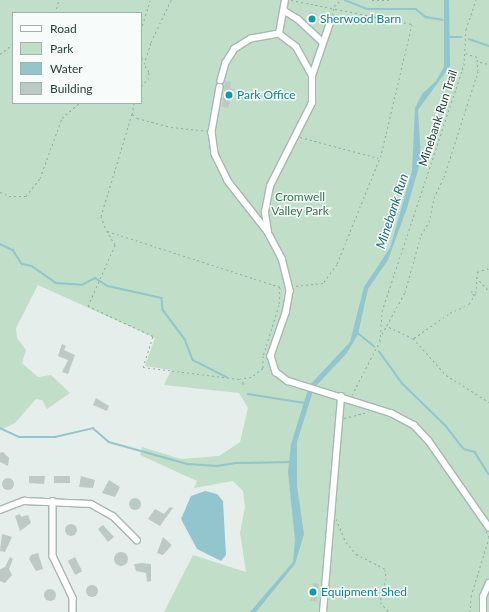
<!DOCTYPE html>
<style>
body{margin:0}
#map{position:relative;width:489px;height:612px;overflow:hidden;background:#e6eeeb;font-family:Lato,sans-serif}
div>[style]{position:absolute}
.green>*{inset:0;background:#c1dec9}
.water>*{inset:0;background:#93c5cf}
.stream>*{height:1.5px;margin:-0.75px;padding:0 0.75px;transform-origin:0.75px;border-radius:0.75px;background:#93c5cf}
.building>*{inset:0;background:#bcc9c4;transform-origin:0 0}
.round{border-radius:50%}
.path>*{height:1px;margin-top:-0.5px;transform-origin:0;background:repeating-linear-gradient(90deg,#89b0a4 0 2px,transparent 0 5px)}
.roads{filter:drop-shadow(1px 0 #a9b6b2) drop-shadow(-1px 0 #a9b6b2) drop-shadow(0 1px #a9b6b2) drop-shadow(0 -1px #a9b6b2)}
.minor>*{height:5.5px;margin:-2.75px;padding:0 2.75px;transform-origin:2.75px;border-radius:2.75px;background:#fff}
.dots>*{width:11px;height:11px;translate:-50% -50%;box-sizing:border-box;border:2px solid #f7fbf9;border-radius:50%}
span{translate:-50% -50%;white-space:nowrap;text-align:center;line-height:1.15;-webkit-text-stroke:3px #f7fbf9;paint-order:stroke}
.culture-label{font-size:12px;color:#0d838f}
.left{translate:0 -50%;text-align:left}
.street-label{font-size:12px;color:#264039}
.park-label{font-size:12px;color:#32744d}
.water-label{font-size:13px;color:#236a79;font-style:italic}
.legend{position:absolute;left:12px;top:12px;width:130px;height:92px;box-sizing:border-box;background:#f7fbf9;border:1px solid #a3b0ac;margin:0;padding:5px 7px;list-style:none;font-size:12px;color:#264039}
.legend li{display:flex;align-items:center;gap:8px;height:20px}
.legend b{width:20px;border:1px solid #a3b0ac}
</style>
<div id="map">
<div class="green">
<i style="clip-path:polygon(evenodd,0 0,489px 0,489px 612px,164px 612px,193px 555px,246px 572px,240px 533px,245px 507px,243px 491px,233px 481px,194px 488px,197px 481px,140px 455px,142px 447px,181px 459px,219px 456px,240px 442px,248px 408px,239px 393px,164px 385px,171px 370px,145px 366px,155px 338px,38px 285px,16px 328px,17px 338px,26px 350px,22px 363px,38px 377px,51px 375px,70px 393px,47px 409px,42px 400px,36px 399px,15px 423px,0 430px,0 0,13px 13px,141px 13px,141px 103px,13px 103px,13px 13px)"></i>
</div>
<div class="water">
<i style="clip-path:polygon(444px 0,449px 0,450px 66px,418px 110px,421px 160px,407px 208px,388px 260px,368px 289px,358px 334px,347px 353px,314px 388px,297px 442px,297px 486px,304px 534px,295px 564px,256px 612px,250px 612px,293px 562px,295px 540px,288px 472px,291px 444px,309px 386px,350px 342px,364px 287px,390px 248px,412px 171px,415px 108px,422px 94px,436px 81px,444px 67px)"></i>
<i style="clip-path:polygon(205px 491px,217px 494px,223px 501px,226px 555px,221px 561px,197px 549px,181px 519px,191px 496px)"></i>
</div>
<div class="stream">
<i style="left:345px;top:0;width:24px;rotate:22deg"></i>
<i style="left:367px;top:9px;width:49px"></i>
<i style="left:416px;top:9px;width:13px;rotate:39deg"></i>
<i style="left:426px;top:17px;width:17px;rotate:10deg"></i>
<i style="left:449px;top:37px;width:12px"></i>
<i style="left:469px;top:39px;width:21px;rotate:19deg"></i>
<i style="left:0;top:244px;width:14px;rotate:25deg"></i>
<i style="left:13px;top:250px;width:17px;rotate:57deg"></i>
<i style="left:22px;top:264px;width:10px;rotate:11deg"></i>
<i style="left:32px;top:266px;width:29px;rotate:35deg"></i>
<i style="left:56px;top:283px;width:26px;rotate:4deg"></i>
<i style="left:82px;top:285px;width:15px;rotate:-28deg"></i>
<i style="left:95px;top:278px;width:15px;rotate:32deg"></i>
<i style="left:108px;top:286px;width:55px;rotate:12.5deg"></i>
<i style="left:162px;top:298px;width:12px;rotate:85deg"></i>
<i style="left:163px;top:310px;width:36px;rotate:53deg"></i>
<i style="left:185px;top:339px;width:22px;rotate:69deg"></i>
<i style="left:193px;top:360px;width:38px;rotate:27deg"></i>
<i style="left:358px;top:333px;width:21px;rotate:39deg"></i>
<i style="left:379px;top:351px;width:39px;rotate:54deg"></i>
<i style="left:402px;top:383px;width:62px;rotate:44.3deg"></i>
<i style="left:446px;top:426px;width:29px;rotate:52deg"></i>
<i style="left:464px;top:449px;width:11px;rotate:15deg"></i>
<i style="left:475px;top:452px;width:26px;rotate:58deg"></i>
<i style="left:243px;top:383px;width:1px;rotate:45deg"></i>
<i style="left:248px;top:394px;width:57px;rotate:9.1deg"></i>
<i style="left:0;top:428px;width:21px;rotate:25deg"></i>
<i style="left:19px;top:437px;width:36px"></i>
<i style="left:55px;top:437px;width:39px;rotate:-13deg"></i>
<i style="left:93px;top:428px;width:21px;rotate:41deg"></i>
<i style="left:109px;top:442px;width:82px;rotate:15.6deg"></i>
<i style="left:188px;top:464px;width:29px;rotate:4deg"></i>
<i style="left:217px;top:466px;width:20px;rotate:-9deg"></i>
<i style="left:237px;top:463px;width:53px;rotate:-1.1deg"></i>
</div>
<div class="building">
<i style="clip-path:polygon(309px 12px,317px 14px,314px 25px,307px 21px)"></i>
<i style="clip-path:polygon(225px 81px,231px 82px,230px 88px,234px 89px,228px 108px,222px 107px)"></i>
<i style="clip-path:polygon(62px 344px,66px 346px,64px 350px,75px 355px,68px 374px,62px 372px,68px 360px,58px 356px)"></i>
<i style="clip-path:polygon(96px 398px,109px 406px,107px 411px,93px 405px)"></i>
<i style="clip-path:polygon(3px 452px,9px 458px,8px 466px,0 462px,0 453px)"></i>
<i style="clip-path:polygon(29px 476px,45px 476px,44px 484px,29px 483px)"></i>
<i style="left:54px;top:476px;width:16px;height:7px"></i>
<i style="clip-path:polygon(81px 476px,95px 480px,93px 488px,79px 487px)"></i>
<i class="round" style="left:2px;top:478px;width:12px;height:12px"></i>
<i style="clip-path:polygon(109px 480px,120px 487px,115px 497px,102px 493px)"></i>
<i class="round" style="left:129px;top:498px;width:12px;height:12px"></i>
<i style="clip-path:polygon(170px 507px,173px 508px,160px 526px,148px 519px,155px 509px,164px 514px)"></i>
<i style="clip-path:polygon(20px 514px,21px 517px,28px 515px,31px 523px,20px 531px,15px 516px)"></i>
<i class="round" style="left:65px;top:524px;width:12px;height:12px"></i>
<i style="clip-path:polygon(103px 525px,114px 537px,108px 542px,98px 529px)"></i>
<i style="clip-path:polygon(2px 534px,12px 537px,5px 552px,0 551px)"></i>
<i style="clip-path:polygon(163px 537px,172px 545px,163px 555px,157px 553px)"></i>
<i class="round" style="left:114px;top:552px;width:14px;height:14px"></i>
<i style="clip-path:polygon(38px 553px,43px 569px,36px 571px,29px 559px,31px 555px)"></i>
<i style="clip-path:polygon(10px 557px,13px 559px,9px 569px,12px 575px,5px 583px,0 581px,0 569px,5px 567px)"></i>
<i style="left:75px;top:557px;width:16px;height:8px;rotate:63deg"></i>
<i style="clip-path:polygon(142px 563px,151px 564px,151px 581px,147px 582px,146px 573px,136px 571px,134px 564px)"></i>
<i style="left:313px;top:583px;width:6px;height:18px;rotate:9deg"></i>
<i class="round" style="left:86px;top:585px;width:12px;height:12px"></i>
<i class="round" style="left:44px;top:589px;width:12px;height:12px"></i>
</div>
<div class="path">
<i style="left:291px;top:0;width:123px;rotate:11.2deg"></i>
<i style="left:412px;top:24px;width:135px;rotate:103.3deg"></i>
<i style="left:381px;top:155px;width:118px;rotate:112deg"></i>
<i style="left:337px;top:264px;width:24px;rotate:126deg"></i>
<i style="left:323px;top:283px;width:29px;rotate:174deg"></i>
<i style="left:372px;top:0;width:20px"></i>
<i style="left:55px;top:13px;width:14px;rotate:-73deg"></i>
<i style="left:333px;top:15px;width:9px;rotate:-84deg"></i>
<i style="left:334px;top:6px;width:9px;rotate:-41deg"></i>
<i style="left:141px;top:30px;width:31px;rotate:-73deg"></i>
<i style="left:0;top:54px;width:16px;rotate:-38deg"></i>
<i style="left:141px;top:58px;width:4px;rotate:14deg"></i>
<i style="left:480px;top:62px;width:9px;rotate:13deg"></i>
<i style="left:141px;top:86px;width:10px;rotate:-45deg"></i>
<i style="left:148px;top:79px;width:7px;rotate:-82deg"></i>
<i style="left:149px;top:72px;width:9px;rotate:-122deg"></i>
<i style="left:144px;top:64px;width:23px;rotate:-72deg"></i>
<i style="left:151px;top:42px;width:47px;rotate:-64.5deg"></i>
<i style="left:134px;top:103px;width:11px;rotate:100deg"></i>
<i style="left:132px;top:114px;width:6px;rotate:39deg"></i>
<i style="left:137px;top:118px;width:35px;rotate:15deg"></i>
<i style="left:171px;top:127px;width:36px;rotate:6deg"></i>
<i style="left:300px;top:137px;width:81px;rotate:15.1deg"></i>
<i style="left:0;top:192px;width:10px;rotate:24deg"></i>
<i style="left:9px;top:196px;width:17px"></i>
<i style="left:26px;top:196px;width:23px;rotate:-52deg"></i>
<i style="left:40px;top:178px;width:64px;rotate:-69.9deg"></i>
<i style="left:62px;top:118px;width:23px;rotate:-41deg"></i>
<i style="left:107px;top:231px;width:182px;rotate:17.9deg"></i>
<i style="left:280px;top:287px;width:18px;rotate:93deg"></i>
<i style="left:279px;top:305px;width:53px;rotate:107.4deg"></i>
<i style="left:263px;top:356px;width:12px;rotate:90deg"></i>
<i style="left:263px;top:368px;width:15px;rotate:143deg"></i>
<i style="left:251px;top:377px;width:12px;rotate:171deg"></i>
<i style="left:239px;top:379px;width:97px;rotate:-172.9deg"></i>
<i style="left:143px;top:367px;width:33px;rotate:-72deg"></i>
<i style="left:153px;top:336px;width:72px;rotate:-155.2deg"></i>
<i style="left:88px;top:306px;width:67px;rotate:-66.1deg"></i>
<i style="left:115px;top:245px;width:21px;rotate:-119deg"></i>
<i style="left:105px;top:227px;width:12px;rotate:-110deg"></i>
<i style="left:101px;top:216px;width:107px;rotate:-73.1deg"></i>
<i style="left:476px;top:277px;width:19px;rotate:47deg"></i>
<i style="left:474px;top:295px;width:4px;rotate:-135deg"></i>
<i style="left:471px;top:292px;width:4px;rotate:-45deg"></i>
<i style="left:389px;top:327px;width:26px;rotate:25deg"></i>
<i style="left:413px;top:338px;width:50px;rotate:48.3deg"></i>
<i style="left:446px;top:375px;width:51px;rotate:32.1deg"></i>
<i style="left:382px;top:334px;width:48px;rotate:-61.3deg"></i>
<i style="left:405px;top:292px;width:59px;rotate:-74.3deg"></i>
<i style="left:421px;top:235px;width:15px;rotate:-58deg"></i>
<i style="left:429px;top:222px;width:25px;rotate:-78deg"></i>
<i style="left:434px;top:198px;width:23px;rotate:-65deg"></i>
<i style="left:444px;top:177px;width:111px;rotate:-72.2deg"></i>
<i style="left:478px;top:71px;width:14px;rotate:-94deg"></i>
<i style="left:477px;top:57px;width:13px;rotate:-162deg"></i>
<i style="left:414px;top:338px;width:44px;rotate:-34.8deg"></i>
<i style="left:450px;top:313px;width:21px;rotate:-25deg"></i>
<i style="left:469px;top:304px;width:13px;rotate:-58deg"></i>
<i style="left:476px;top:293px;width:21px;rotate:-87deg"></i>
<i style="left:477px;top:272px;width:13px;rotate:-18deg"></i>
<i style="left:352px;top:395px;width:61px;rotate:-62.6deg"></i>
<i style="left:380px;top:341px;width:30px;rotate:-86deg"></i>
<i style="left:382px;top:311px;width:259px;rotate:-71.6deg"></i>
<i style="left:464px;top:65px;width:36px;rotate:-87deg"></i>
<i style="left:466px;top:29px;width:31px;rotate:-71deg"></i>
<i style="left:344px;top:418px;width:25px;rotate:-14deg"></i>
<i style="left:336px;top:519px;width:25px;rotate:67deg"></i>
<i style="left:346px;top:542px;width:16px;rotate:50deg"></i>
<i style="left:356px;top:554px;width:33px;rotate:27deg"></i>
<i style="left:385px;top:569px;width:9px;rotate:84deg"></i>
<i style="left:386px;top:578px;width:25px;rotate:104deg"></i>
<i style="left:380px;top:602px;width:13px;rotate:48deg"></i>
<i style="left:486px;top:531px;width:7px;rotate:63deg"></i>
<i style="left:470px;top:612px;width:16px;rotate:-86deg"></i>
<i style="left:471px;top:596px;width:61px;rotate:-72.8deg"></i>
</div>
<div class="roads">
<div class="minor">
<i style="left:285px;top:11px;width:15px;rotate:32deg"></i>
<i style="left:298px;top:19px;width:34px;rotate:43deg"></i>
<i style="left:279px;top:34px;width:35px;rotate:-80deg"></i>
<i style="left:312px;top:76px;width:59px;rotate:-71.3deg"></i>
<i style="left:220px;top:87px;width:46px;rotate:100.1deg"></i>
<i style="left:212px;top:132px;width:22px;rotate:82deg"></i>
<i style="left:215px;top:154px;width:30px;rotate:64deg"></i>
<i style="left:228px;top:181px;width:65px;rotate:51.9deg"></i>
<i style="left:268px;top:232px;width:20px;rotate:-99deg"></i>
<i style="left:265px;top:212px;width:26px;rotate:-79deg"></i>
<i style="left:270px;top:186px;width:93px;rotate:-63.2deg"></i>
<i style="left:312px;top:103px;width:27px;rotate:-90deg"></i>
<i style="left:312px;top:76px;width:33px;rotate:-119deg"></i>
<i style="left:296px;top:47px;width:21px;rotate:-143deg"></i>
<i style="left:279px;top:34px;width:28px;rotate:170deg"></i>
<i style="left:251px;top:39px;width:19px;rotate:148deg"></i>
<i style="left:235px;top:49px;width:17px;rotate:123deg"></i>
<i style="left:226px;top:63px;width:18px;rotate:106deg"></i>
<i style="left:268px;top:232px;width:30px;rotate:62deg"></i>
<i style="left:282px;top:258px;width:34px;rotate:76deg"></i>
<i style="left:290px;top:291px;width:22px;rotate:100deg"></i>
<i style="left:286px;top:313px;width:46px;rotate:109.2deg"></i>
<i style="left:271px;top:356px;width:17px;rotate:73deg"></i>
<i style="left:276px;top:372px;width:15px;rotate:37deg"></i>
<i style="left:288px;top:381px;width:108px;rotate:17.3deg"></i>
<i style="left:391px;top:413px;width:26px;rotate:28deg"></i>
<i style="left:414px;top:425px;width:22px;rotate:47deg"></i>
<i style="left:429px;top:441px;width:105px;rotate:55.1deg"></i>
<i style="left:53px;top:501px;width:55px;rotate:90deg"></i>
<i style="left:53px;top:556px;width:47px;rotate:64.5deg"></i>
<i style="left:73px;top:598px;width:14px;rotate:90deg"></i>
<i style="left:0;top:510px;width:26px;rotate:-21deg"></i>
<i style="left:24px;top:501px;width:67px;rotate:2.6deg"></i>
<i style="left:91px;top:504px;width:25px;rotate:29deg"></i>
<i style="left:113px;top:516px;width:34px;rotate:45deg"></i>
<i style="left:323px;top:612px;width:216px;rotate:-85.2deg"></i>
<i style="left:483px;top:612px;width:15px;rotate:-90deg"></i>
<i style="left:483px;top:597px;width:15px;rotate:-67deg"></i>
</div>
</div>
<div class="dots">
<i style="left:312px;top:19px;background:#0f9aa8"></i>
<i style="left:229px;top:95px;background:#0f9aa8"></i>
<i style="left:313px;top:592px;background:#0f9aa8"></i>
</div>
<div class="culture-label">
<span class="left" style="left:320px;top:19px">Sherwood Barn</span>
<span class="left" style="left:237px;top:95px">Park Office</span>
<span class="left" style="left:321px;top:592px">Equipment Shed</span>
</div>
<div class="street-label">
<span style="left:438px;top:118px;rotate:-72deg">Minebank Run Trail</span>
</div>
<div class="park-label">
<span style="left:300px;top:204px">Cromwell<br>Valley Park</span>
</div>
<div class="water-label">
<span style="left:392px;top:211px;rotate:-72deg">Minebank Run</span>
</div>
<ul class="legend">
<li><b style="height:5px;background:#fff"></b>Road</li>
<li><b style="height:11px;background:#c1dec9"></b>Park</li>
<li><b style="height:11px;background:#93c5cf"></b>Water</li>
<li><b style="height:11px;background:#bcc9c4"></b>Building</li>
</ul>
</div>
